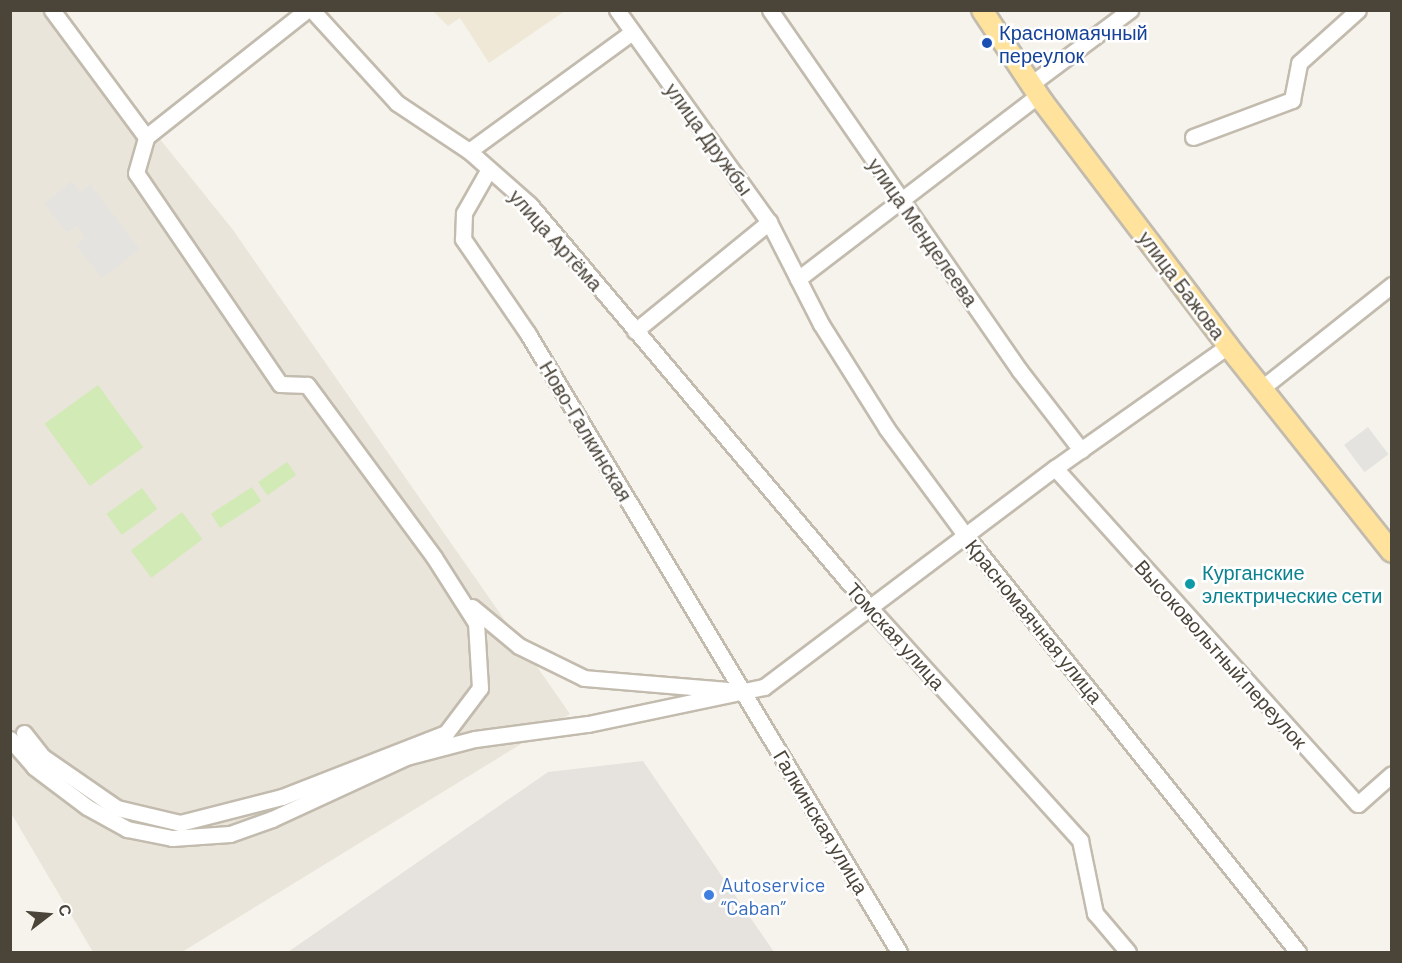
<!DOCTYPE html>
<meta charset="utf-8">
<style>
body{margin:0}
#map{position:relative;width:1402px;height:963px;overflow:hidden;background:#f6f3ec;font-family:Barlow,sans-serif}
div>[style]{position:absolute}
.residential>*{inset:0;background:#eae5da}
.industrial>*{inset:0;background:#e6e2dd}
.education>*{inset:0;background:#efe8d6}
.green>*{inset:0;background:#d2eab5;transform-origin:0 0}
.parking>*{inset:0;background:#e5e3e0;transform-origin:0 0}
.roads{filter:drop-shadow(2px 0 #c2bbae) drop-shadow(-2px 0 #c2bbae) drop-shadow(0 2px #c2bbae) drop-shadow(0 -2px #c2bbae)}
.minor>*{height:15px;margin:-7.5px;padding:0 7.5px;transform-origin:7.5px;border-radius:7.5px;background:#fff}
.major>*{height:20px;margin:-10px;padding:0 10px;transform-origin:10px;border-radius:10px;background:#ffe39c}
.dots>*{width:16px;height:16px;translate:-50% -50%;box-sizing:border-box;border:3px solid #fff;border-radius:50%}
span{translate:-50% -50%;white-space:nowrap;text-align:center;line-height:1.15;-webkit-text-stroke:5px #fff;paint-order:stroke}
.transit-label{font-size:20px;color:#164399}
.left{translate:0 -50%;text-align:left}
.street-label{font-size:20px;color:#4b4439}
.culture-label{font-size:20px;color:#0d838f}
.shop-label{font-size:20px;color:#366cbe}
.frame{position:absolute;inset:0;border:12px solid #4b4439;pointer-events:none}
.north{position:absolute;left:18px;top:885px;width:60px;height:60px;-webkit-text-stroke:4px #fff;paint-order:stroke;rotate:74deg;font-size:16px;font-weight:700;line-height:24px;text-align:center;color:#4b4439}
.north::after{content:'';display:block;margin:auto;width:21px;height:27px;background:#4b4439;clip-path:polygon(50% 0,100% 100%,50% 72%,0 100%)}
</style>
<div id="map">
<div class="residential">
<i style="clip-path:polygon(10px 11px,57px 11px,233px 230px,570px 714px,182px 952px,93px 952px,11px 813px)"></i>
</div>
<div class="industrial">
<i style="clip-path:polygon(643px 761px,774px 952px,288px 952px,548px 772px)"></i>
</div>
<div class="education">
<i style="clip-path:polygon(433px 11px,565px 11px,489px 63px,460px 18px,448px 26px)"></i>
</div>
<div class="green">
<i style="left:98px;top:385px;width:77px;height:66px;rotate:54deg"></i>
<i style="left:287px;top:462px;width:16px;height:35px;rotate:55deg"></i>
<i style="left:252px;top:487px;width:17px;height:49px;rotate:57deg"></i>
<i style="left:142px;top:488px;width:26px;height:44px;rotate:54deg"></i>
<i style="left:182px;top:512px;width:34px;height:64px;rotate:53deg"></i>
</div>
<div class="parking">
<i style="clip-path:polygon(71px 181px,81px 192px,90px 184px,140px 249px,102px 278px,76px 246px,85px 238px,77px 226px,67px 233px,44px 204px)"></i>
<i style="left:1368px;top:427px;width:34px;height:30px;rotate:53deg"></i>
</div>
<div class="roads">
<div class="minor">
<i style="left:52px;top:10px;width:158px;rotate:53.5deg"></i>
<i style="left:312px;top:10px;width:126px;rotate:47.6deg"></i>
<i style="left:397px;top:103px;width:87px;rotate:33.7deg"></i>
<i style="left:469px;top:151px;width:81px;rotate:41.5deg"></i>
<i style="left:530px;top:205px;width:529px;rotate:49.83deg"></i>
<i style="left:871px;top:609px;width:312px;rotate:47.9deg"></i>
<i style="left:1080px;top:840px;width:75px;rotate:78.4deg"></i>
<i style="left:1095px;top:913px;width:51px;rotate:49.8deg"></i>
<i style="left:617px;top:10px;width:261px;rotate:54.4deg"></i>
<i style="left:769px;top:222px;width:114px;rotate:63deg"></i>
<i style="left:821px;top:324px;width:124px;rotate:57.8deg"></i>
<i style="left:887px;top:429px;width:133px;rotate:53.6deg"></i>
<i style="left:966px;top:536px;width:532px;rotate:51.41deg"></i>
<i style="left:770px;top:10px;width:439px;rotate:55.3deg"></i>
<i style="left:1020px;top:371px;width:100px;rotate:52.3deg"></i>
<i style="left:1031px;top:84px;width:124px;rotate:-36.8deg"></i>
<i style="left:146px;top:137px;width:205px;rotate:-38.3deg"></i>
<i style="left:1193px;top:137px;width:106px;rotate:-20.5deg"></i>
<i style="left:1292px;top:100px;width:38px;rotate:-79deg"></i>
<i style="left:1299px;top:63px;width:79px;rotate:-41.9deg"></i>
<i style="left:469px;top:151px;width:202px;rotate:-36.1deg"></i>
<i style="left:489px;top:169px;width:51px;rotate:119.6deg"></i>
<i style="left:464px;top:213px;width:26px;rotate:92deg"></i>
<i style="left:463px;top:239px;width:115px;rotate:55.6deg"></i>
<i style="left:528px;top:334px;width:721px;rotate:59.02deg"></i>
<i style="left:798px;top:279px;width:303px;rotate:-37.4deg"></i>
<i style="left:635px;top:331px;width:173px;rotate:-39.1deg"></i>
<i style="left:1262px;top:388px;width:166px;rotate:-38.4deg"></i>
<i style="left:1055px;top:468px;width:452px;rotate:48deg"></i>
<i style="left:1358px;top:804px;width:45px;rotate:-41.4deg"></i>
<i style="left:472px;top:607px;width:61px;rotate:39.7deg"></i>
<i style="left:519px;top:646px;width:72px;rotate:26.2deg"></i>
<i style="left:584px;top:678px;width:143px;rotate:4.8deg"></i>
<i style="left:24px;top:733px;width:31px;rotate:52deg"></i>
<i style="left:43px;top:757px;width:90px;rotate:34.6deg"></i>
<i style="left:117px;top:808px;width:65px;rotate:13.4deg"></i>
<i style="left:180px;top:823px;width:105px;rotate:-14.3deg"></i>
<i style="left:282px;top:797px;width:176px;rotate:-21.3deg"></i>
<i style="left:446px;top:733px;width:56px;rotate:-52.9deg"></i>
<i style="left:480px;top:688px;width:65px;rotate:-93.5deg"></i>
<i style="left:476px;top:623px;width:78px;rotate:-122.5deg"></i>
<i style="left:434px;top:557px;width:214px;rotate:-126.4deg"></i>
<i style="left:307px;top:385px;width:27px;rotate:-178deg"></i>
<i style="left:280px;top:384px;width:255px;rotate:-124.3deg"></i>
<i style="left:136px;top:173px;width:37px;rotate:-74deg"></i>
<i style="left:10px;top:739px;width:37px;rotate:49deg"></i>
<i style="left:34px;top:767px;width:66px;rotate:37deg"></i>
<i style="left:87px;top:807px;width:46px;rotate:28.8deg"></i>
<i style="left:127px;top:829px;width:46px;rotate:11.3deg"></i>
<i style="left:172px;top:838px;width:58px;rotate:-3.9deg"></i>
<i style="left:230px;top:834px;width:45px;rotate:-19.7deg"></i>
<i style="left:272px;top:819px;width:148px;rotate:-24.8deg"></i>
<i style="left:406px;top:757px;width:71px;rotate:-14.6deg"></i>
<i style="left:475px;top:739px;width:114px;rotate:-7.6deg"></i>
<i style="left:588px;top:724px;width:180px;rotate:-11.9deg"></i>
<i style="left:764px;top:687px;width:364px;rotate:-37deg"></i>
<i style="left:1055px;top:468px;width:212px;rotate:-35.2deg"></i>
</div>
<div class="major">
<i style="left:982px;top:10px;width:110px;rotate:56.5deg"></i>
<i style="left:1043px;top:102px;width:306px;rotate:52.8deg"></i>
<i style="left:1228px;top:346px;width:263px;rotate:51.5deg"></i>
</div>
</div>
<div class="dots">
<i style="left:987px;top:43px;background:#1a4fb4"></i>
<i style="left:1190px;top:584px;background:#0f9aa8"></i>
<i style="left:709px;top:895px;background:#3f7fe0"></i>
</div>
<div class="transit-label">
<span class="left" style="left:999px;top:44px">Красномаячный<br>переулок</span>
</div>
<div class="street-label">
<span style="left:709px;top:139px;rotate:54deg">улица Дружбы</span>
<span style="left:923px;top:232px;rotate:55deg">улица Менделеева</span>
<span style="left:556px;top:240px;rotate:48deg">улица Артёма</span>
<span style="left:1182px;top:285px;rotate:53deg">улица Бажова</span>
<span style="left:586px;top:431px;rotate:59deg">Ново-Галкинская</span>
<span style="left:1034px;top:621px;rotate:51deg">Красномаячная улица</span>
<span style="left:896px;top:636px;rotate:48deg">Томская улица</span>
<span style="left:1221px;top:654px;rotate:48deg">Высоковольтный переулок</span>
<span style="left:821px;top:822px;rotate:59deg">Галкинская улица</span>
</div>
<div class="culture-label">
<span class="left" style="left:1202px;top:584px">Курганские<br>электрические сети</span>
</div>
<div class="shop-label">
<span class="left" style="left:721px;top:896px">Autoservice<br>“Caban”</span>
</div>
<div class="frame"></div>
<div class="north">С</div>
</div>
